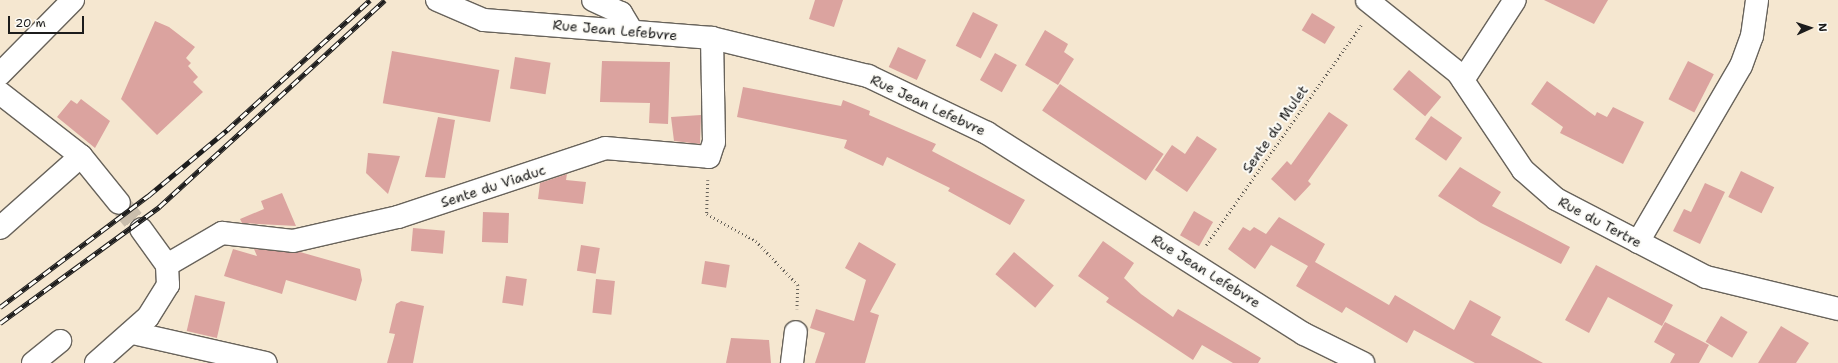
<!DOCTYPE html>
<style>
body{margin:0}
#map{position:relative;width:1838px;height:363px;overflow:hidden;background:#f5e7d0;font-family:"Shantell Sans",sans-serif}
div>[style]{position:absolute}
.building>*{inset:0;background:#dba39f;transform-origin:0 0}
.minor-tunnel>*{height:22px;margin-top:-11px;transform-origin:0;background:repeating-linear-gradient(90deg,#cabeac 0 22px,transparent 0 33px)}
.path>*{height:2.5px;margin-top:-1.25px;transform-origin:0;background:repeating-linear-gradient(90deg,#68635b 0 1px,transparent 0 4px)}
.roads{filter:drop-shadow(1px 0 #68635b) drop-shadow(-1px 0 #68635b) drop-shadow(0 1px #68635b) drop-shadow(0 -1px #68635b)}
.minor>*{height:22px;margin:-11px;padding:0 11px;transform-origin:11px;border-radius:11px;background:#fff}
.rail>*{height:4.5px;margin-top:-2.25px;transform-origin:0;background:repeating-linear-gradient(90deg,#fdfcf7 0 9px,#1c1c1c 0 18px);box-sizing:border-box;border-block:1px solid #1c1c1c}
span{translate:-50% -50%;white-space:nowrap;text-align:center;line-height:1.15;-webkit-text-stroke:4px #fdfcf7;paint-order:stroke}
.street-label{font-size:14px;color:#1c1c1c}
.north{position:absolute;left:1790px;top:8px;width:40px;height:40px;-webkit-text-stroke:3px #fdfcf7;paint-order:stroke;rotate:87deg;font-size:11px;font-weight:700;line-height:16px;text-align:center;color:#1c1c1c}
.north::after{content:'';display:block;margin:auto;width:14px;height:18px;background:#1c1c1c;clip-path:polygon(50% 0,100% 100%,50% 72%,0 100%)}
.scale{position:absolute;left:8px;top:16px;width:76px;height:18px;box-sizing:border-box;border:2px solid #1c1c1c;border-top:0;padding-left:5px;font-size:12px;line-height:14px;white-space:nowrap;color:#1c1c1c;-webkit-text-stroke:3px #fdfcf7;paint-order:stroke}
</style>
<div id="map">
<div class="building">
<i style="clip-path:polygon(815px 0,843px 0,834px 27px,809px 19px)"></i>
<i style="clip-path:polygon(1544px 0,1608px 0,1594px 24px)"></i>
<i style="left:973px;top:12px;width:28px;height:38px;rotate:27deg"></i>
<i style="left:1312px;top:13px;width:27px;height:20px;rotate:31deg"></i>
<i style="clip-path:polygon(155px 21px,169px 27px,195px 47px,186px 58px,191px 63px,188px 66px,198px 77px,193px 82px,203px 92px,157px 135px,121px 99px)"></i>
<i style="clip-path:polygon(1045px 30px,1068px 44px,1064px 52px,1074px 59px,1058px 85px,1025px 65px)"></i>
<i style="left:898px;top:47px;width:31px;height:22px;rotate:25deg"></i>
<i style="left:392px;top:51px;width:109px;height:53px;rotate:10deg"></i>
<i style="left:995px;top:53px;width:25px;height:31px;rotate:29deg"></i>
<i style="left:515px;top:57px;width:36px;height:32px;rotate:9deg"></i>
<i style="clip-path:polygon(602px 61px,670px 62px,668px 124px,649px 123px,650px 103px,600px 102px)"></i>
<i style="left:1688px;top:61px;width:29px;height:43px;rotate:27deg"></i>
<i style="left:1409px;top:70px;width:42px;height:25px;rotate:40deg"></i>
<i style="clip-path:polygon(1547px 81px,1595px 116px,1597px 112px,1607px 117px,1613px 107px,1644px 122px,1623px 164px,1560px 133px,1563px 127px,1531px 104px)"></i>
<i style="left:1060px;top:84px;width:125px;height:32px;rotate:34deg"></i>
<i style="clip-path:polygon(743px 87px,841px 106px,843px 100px,870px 111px,869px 115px,936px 144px,932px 151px,1025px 200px,1010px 225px,948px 191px,950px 188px,887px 157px,883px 166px,844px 148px,847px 140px,737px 117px)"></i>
<i style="clip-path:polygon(81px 99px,110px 121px,95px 148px,57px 117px,71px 100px,77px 104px)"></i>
<i style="clip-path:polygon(1329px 112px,1348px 125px,1308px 181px,1311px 184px,1295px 201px,1271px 179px,1287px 161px,1291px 165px)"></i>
<i style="clip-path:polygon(701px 115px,700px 144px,674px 141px,671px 117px)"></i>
<i style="left:1431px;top:116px;width:38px;height:28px;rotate:35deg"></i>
<i style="clip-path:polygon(438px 117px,455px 120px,445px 178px,425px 177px)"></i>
<i style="clip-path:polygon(1197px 136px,1217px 149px,1187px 192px,1155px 170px,1172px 145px,1185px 154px)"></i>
<i style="clip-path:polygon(368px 153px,400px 156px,388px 194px,366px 173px)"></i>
<i style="clip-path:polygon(1460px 167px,1501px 192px,1492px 206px,1570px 247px,1561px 264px,1481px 223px,1438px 196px)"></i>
<i style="left:1741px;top:171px;width:37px;height:29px;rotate:26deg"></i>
<i style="clip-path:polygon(567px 174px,566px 180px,586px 182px,583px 204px,538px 199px,540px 183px)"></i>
<i style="clip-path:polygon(1705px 183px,1725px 192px,1700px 244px,1673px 231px,1684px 209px,1691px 212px)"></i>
<i style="clip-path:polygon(282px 193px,296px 226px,242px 223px,240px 219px,264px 209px,261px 201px)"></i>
<i style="left:1194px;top:211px;width:22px;height:28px;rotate:30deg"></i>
<i style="left:483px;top:212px;width:26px;height:30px;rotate:2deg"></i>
<i style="clip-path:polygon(1279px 217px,1325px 244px,1315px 262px,1389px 305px,1395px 295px,1454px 330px,1470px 300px,1501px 317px,1491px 335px,1543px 363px,1475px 363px,1414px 330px,1407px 343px,1346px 307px,1342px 313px,1296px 286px,1308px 266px,1271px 245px,1255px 269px,1228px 249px,1243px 227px,1250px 231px,1254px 227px,1266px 234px)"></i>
<i style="left:413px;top:228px;width:32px;height:23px;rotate:5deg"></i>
<i style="clip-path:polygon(1103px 241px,1134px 263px,1124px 278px,1141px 294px,1173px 317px,1178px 309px,1261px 358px,1258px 363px,1233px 363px,1202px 345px,1193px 360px,1106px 302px,1109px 298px,1078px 276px)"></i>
<i style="clip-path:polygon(859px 242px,896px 264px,870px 312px,879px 315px,865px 363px,815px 363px,825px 333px,810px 328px,816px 309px,854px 321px,866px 280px,845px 268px)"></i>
<i style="left:581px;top:245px;width:19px;height:26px;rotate:9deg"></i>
<i style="clip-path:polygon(233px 249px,257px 256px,254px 249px,300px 252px,360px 269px,362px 280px,356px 301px,286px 280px,282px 294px,224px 276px)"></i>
<i style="left:1014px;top:252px;width:52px;height:29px;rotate:40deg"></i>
<i style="left:705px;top:261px;width:25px;height:23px;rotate:9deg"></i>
<i style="clip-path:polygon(1596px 265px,1673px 305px,1662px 326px,1608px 297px,1589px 333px,1565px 320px)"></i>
<i style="left:506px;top:276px;width:21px;height:27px;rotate:8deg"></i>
<i style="left:596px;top:279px;width:19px;height:34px;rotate:6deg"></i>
<i style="left:195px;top:295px;width:31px;height:37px;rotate:13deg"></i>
<i style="clip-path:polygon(401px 301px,424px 306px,413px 363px,387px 363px,395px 334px,389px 333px,396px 304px)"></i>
<i style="left:1721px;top:316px;width:31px;height:30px;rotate:31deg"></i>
<i style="clip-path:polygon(1665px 322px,1709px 345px,1699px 363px,1670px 363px,1675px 354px,1654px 342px)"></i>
<i style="clip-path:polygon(1781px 326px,1809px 343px,1796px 363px,1758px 363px)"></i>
<i style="clip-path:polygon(731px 338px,769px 340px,771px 363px,726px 363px)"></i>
</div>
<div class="minor-tunnel">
<i style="left:119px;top:203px;width:34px;rotate:50deg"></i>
</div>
<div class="path">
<i style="left:708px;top:180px;width:34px;rotate:92deg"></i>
<i style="left:707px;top:214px;width:56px;rotate:28.9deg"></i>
<i style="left:756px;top:241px;width:61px;rotate:46.3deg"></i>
<i style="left:798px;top:285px;width:24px;rotate:92deg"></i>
<i style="left:1206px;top:245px;width:269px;rotate:-54.8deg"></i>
</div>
<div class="roads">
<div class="minor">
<i style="left:437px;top:0;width:51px;rotate:23.1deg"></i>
<i style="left:484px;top:20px;width:229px;rotate:4.5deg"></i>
<i style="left:712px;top:38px;width:161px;rotate:13.7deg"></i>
<i style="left:868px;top:76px;width:132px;rotate:25.6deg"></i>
<i style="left:987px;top:133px;width:375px;rotate:32.4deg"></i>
<i style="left:1304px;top:334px;width:66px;rotate:26.2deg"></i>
<i style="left:593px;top:0;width:31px;rotate:25deg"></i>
<i style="left:621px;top:13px;width:21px;rotate:59deg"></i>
<i style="left:1367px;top:0;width:117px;rotate:38.7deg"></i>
<i style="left:1458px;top:73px;width:117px;rotate:56.2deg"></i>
<i style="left:1523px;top:170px;width:44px;rotate:41.3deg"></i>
<i style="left:1556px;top:199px;width:169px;rotate:27.5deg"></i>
<i style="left:1706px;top:277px;width:136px;rotate:13.6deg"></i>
<i style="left:0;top:74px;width:104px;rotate:-45.4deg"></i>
<i style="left:1463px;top:80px;width:95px;rotate:-57deg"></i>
<i style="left:0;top:93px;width:103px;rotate:37.9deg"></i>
<i style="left:81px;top:156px;width:60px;rotate:51deg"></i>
<i style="left:0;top:228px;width:108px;rotate:-41.6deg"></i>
<i style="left:1638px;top:242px;width:204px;rotate:-59.7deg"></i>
<i style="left:1741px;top:66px;width:32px;rotate:-70deg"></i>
<i style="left:1752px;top:36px;width:36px;rotate:-82deg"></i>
<i style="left:167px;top:265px;width:64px;rotate:-30.2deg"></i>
<i style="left:222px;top:233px;width:71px;rotate:6.4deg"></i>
<i style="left:293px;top:241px;width:108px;rotate:-12.9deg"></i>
<i style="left:398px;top:217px;width:218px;rotate:-18.4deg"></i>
<i style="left:605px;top:148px;width:104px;rotate:4.9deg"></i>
<i style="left:709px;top:157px;width:16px;rotate:-72deg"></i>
<i style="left:714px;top:142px;width:104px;rotate:-91.1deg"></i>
<i style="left:133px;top:333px;width:136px;rotate:12.7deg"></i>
<i style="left:33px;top:363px;width:35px;rotate:-39deg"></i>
<i style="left:96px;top:363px;width:69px;rotate:-41.5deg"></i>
<i style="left:148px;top:317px;width:38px;rotate:-58deg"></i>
<i style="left:168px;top:285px;width:20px;rotate:-93deg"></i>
<i style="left:167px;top:265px;width:44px;rotate:-125.8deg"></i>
<i style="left:792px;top:363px;width:31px;rotate:-83deg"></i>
</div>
</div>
<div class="rail">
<i style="left:0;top:307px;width:185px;rotate:-36.9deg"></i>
<i style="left:148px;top:196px;width:103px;rotate:-39.9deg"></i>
<i style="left:227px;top:130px;width:193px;rotate:-42.3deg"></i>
<i style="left:0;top:323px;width:197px;rotate:-36.1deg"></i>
<i style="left:159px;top:207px;width:306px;rotate:-42.5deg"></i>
</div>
<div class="street-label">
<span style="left:615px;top:30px;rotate:5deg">Rue Jean Lefebvre</span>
<span style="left:928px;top:105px;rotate:25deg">Rue Jean Lefebvre</span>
<span style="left:1275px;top:129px;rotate:-55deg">Sente du Mulet</span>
<span style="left:493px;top:186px;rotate:-18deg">Sente du Viaduc</span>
<span style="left:1600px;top:222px;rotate:28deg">Rue du Tertre</span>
<span style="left:1206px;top:271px;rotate:32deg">Rue Jean Lefebvre</span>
</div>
<div class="north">N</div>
<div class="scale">20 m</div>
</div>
